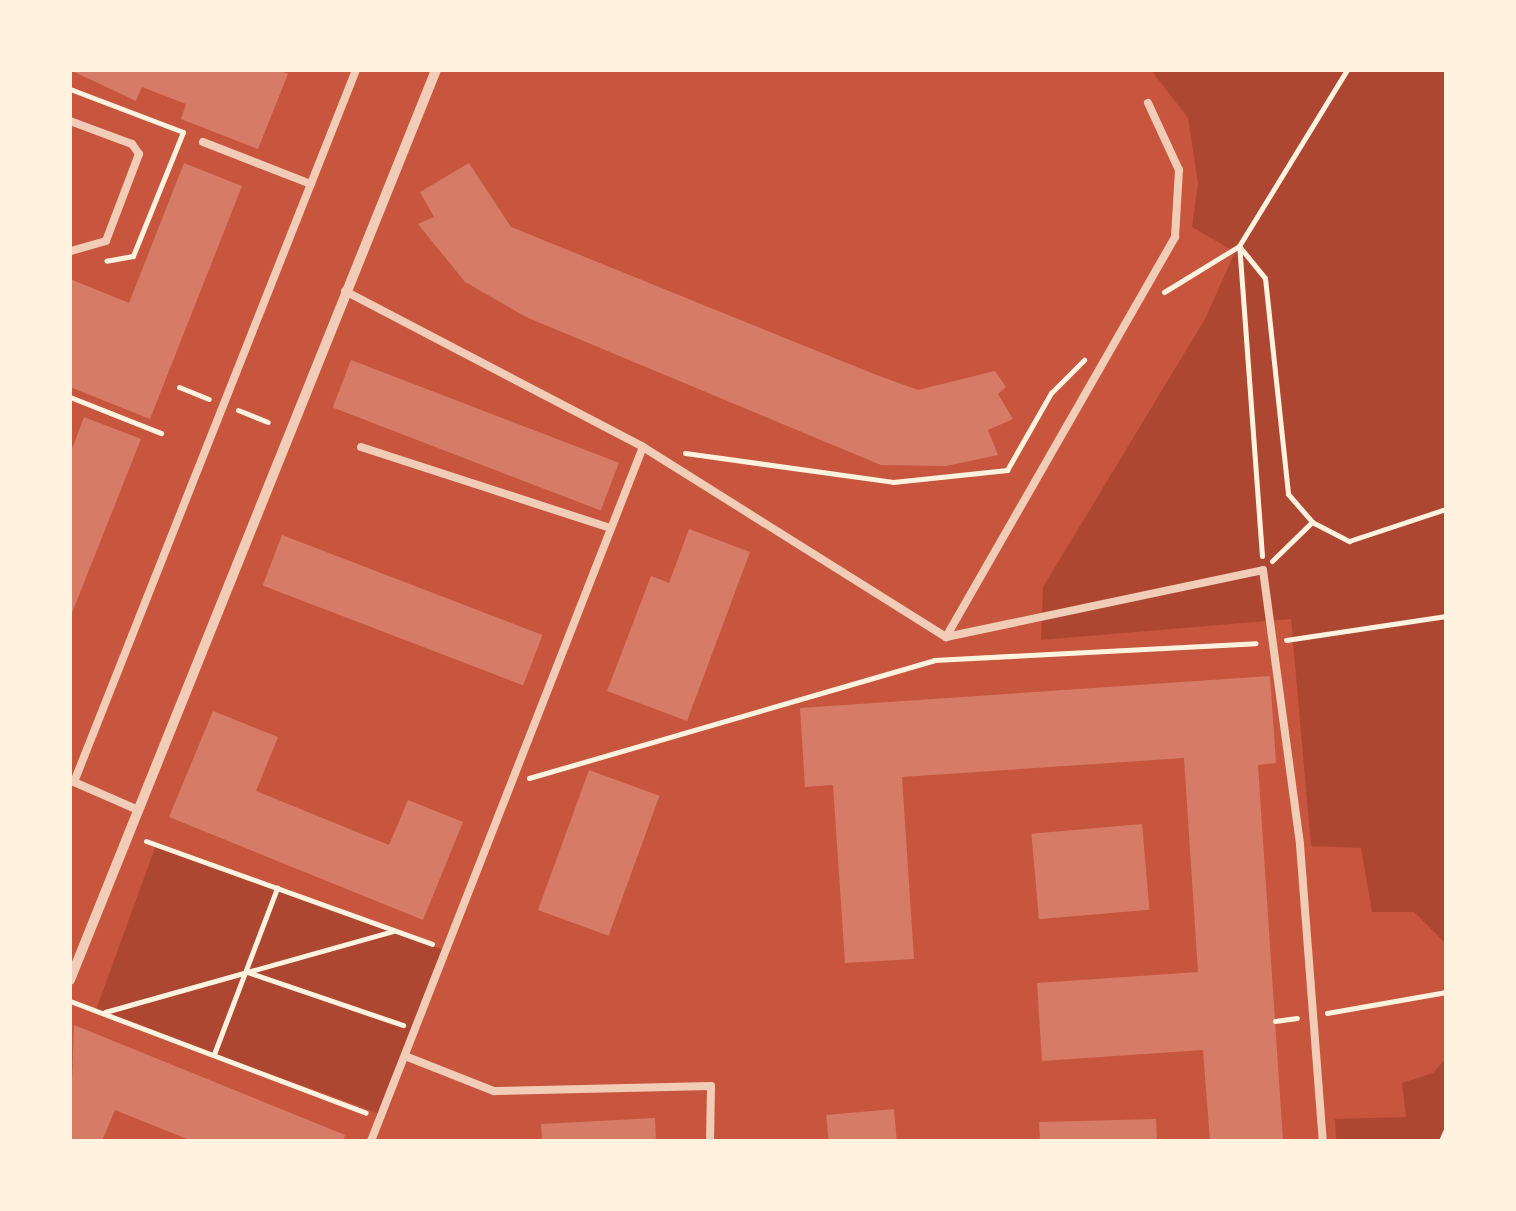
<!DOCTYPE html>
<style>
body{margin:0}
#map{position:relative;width:1516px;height:1211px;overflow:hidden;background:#c8553d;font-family:"Nunito Sans",sans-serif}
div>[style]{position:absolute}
.green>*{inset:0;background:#ae4732;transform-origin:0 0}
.building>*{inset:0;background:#d67c66;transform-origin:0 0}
.path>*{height:5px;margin:-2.5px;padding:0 2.5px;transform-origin:2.5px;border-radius:2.5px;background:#fff3e0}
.service>*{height:8px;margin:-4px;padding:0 4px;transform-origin:4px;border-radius:4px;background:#f1ccb7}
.minor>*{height:10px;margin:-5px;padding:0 5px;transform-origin:5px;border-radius:5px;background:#f1ccb7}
span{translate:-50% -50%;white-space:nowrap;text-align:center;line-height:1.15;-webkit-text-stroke:10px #fff3e0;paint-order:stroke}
.frame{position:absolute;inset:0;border:72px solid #fff3e0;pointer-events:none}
</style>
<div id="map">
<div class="green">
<i style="clip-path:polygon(1151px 70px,1446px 70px,1446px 944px,1414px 912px,1372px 912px,1361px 848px,1311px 846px,1291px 619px,1041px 640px,1043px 587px,1205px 319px,1235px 252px,1192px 227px,1198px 183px,1188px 118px)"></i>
<i style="left:156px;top:845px;width:308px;height:176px;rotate:20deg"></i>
<i style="clip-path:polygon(1446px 1058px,1446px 1141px,1336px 1141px,1335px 1119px,1406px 1117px,1402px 1083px,1433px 1073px)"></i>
</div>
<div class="building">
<i style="clip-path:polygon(70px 70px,278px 70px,288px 74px,258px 149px,181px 119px,186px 104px,142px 87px,136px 101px)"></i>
<i style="clip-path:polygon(184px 163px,242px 186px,150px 419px,70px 387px,70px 279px,129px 303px)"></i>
<i style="clip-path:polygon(469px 163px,511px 227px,874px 374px,918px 390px,995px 371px,1006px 387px,998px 394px,1013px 419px,988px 430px,998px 455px,946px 466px,881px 465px,526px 317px,465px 282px,418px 224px,434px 217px,420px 192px)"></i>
<i style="left:351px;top:360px;width:287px;height:51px;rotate:21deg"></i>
<i style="clip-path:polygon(84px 417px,141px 439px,70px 618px,70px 454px)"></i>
<i style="clip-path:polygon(689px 529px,750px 552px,687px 721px,607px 691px,651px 576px,669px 583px)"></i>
<i style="left:282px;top:535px;width:279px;height:54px;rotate:21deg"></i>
<i style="clip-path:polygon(1270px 676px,1276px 763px,1258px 765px,1283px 1141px,1210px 1141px,1203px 1050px,1042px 1061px,1037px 983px,1198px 972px,1184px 758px,902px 777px,914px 959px,845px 963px,833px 785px,805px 787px,800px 708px)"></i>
<i style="clip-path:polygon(213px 711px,278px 737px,256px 791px,389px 845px,408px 800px,463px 822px,423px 920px,169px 817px)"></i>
<i style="left:589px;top:770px;width:75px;height:149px;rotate:20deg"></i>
<i style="left:1142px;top:824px;width:86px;height:111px;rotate:85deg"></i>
<i style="clip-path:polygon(74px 1025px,345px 1135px,343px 1141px,192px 1141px,115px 1110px,102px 1141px,70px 1141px)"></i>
<i style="left:894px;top:1109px;width:32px;height:68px;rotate:85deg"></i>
<i style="clip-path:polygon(655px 1118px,656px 1141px,542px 1141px,541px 1124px)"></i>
<i style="clip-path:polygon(1156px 1119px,1157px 1141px,1040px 1141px,1039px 1122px)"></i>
</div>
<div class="path">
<i style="left:70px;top:89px;width:121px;rotate:20.8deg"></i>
<i style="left:183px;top:132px;width:134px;rotate:112deg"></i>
<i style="left:133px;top:256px;width:27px;rotate:170deg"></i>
<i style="left:1164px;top:292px;width:88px;rotate:-31.5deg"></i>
<i style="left:1239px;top:246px;width:41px;rotate:50.9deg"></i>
<i style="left:1265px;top:278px;width:217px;rotate:83.9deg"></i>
<i style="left:1288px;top:494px;width:37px;rotate:49deg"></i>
<i style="left:1312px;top:522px;width:42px;rotate:27.2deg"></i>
<i style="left:1349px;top:541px;width:102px;rotate:-18.3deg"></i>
<i style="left:179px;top:387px;width:32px;rotate:22deg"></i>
<i style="left:70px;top:397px;width:98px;rotate:21.6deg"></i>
<i style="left:238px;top:410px;width:32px;rotate:22deg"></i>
<i style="left:685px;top:453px;width:210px;rotate:7.9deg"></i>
<i style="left:893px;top:482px;width:115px;rotate:-6deg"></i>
<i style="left:1007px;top:470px;width:89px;rotate:-60.3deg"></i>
<i style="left:1051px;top:393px;width:47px;rotate:-45deg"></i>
<i style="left:1262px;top:556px;width:311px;rotate:-94.2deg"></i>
<i style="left:1239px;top:246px;width:206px;rotate:-58.5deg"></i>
<i style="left:1272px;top:561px;width:56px;rotate:-44.3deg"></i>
<i style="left:1286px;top:640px;width:162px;rotate:-8.5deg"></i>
<i style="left:529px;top:778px;width:422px;rotate:-16.2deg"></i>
<i style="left:934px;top:660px;width:322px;rotate:-3deg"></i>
<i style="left:146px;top:841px;width:304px;rotate:19.8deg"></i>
<i style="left:247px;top:972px;width:165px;rotate:18.8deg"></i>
<i style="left:70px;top:1001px;width:316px;rotate:20.7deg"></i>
<i style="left:105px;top:1012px;width:299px;rotate:-15.7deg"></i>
<i style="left:1327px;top:1013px;width:121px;rotate:-10deg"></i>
<i style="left:1275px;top:1021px;width:22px;rotate:-8deg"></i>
<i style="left:214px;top:1054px;width:178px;rotate:-69.2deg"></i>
<i style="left:1441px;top:1141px;width:13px;rotate:-67deg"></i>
</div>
<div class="service">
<i style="left:70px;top:121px;width:66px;rotate:20.4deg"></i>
<i style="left:132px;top:144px;width:12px;rotate:55deg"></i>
<i style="left:139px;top:154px;width:93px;rotate:110.8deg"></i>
<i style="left:106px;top:241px;width:37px;rotate:164deg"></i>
<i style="left:203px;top:142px;width:116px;rotate:21.3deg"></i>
<i style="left:345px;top:291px;width:336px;rotate:27.6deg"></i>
<i style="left:643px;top:447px;width:358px;rotate:32.1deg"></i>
<i style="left:946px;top:637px;width:461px;rotate:-60.2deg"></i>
<i style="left:1175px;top:237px;width:67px;rotate:-86.6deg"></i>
<i style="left:1179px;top:170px;width:74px;rotate:-114.8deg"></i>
<i style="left:361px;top:447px;width:263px;rotate:18deg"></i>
<i style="left:946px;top:637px;width:324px;rotate:-11.9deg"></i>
<i style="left:1263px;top:570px;width:277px;rotate:82.3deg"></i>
<i style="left:1300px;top:845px;width:297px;rotate:85.6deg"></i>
<i style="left:74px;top:782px;width:766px;rotate:-68.39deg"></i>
<i style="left:74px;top:782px;width:70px;rotate:23.6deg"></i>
<i style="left:405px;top:1056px;width:96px;rotate:21.5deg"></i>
<i style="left:494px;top:1091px;width:217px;rotate:-1.3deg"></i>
<i style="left:711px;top:1086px;width:55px;rotate:91deg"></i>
<i style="left:371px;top:1141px;width:745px;rotate:-68.6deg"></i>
</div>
<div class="minor">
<i style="left:70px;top:980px;width:981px;rotate:-68.09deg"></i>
</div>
<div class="frame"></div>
</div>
